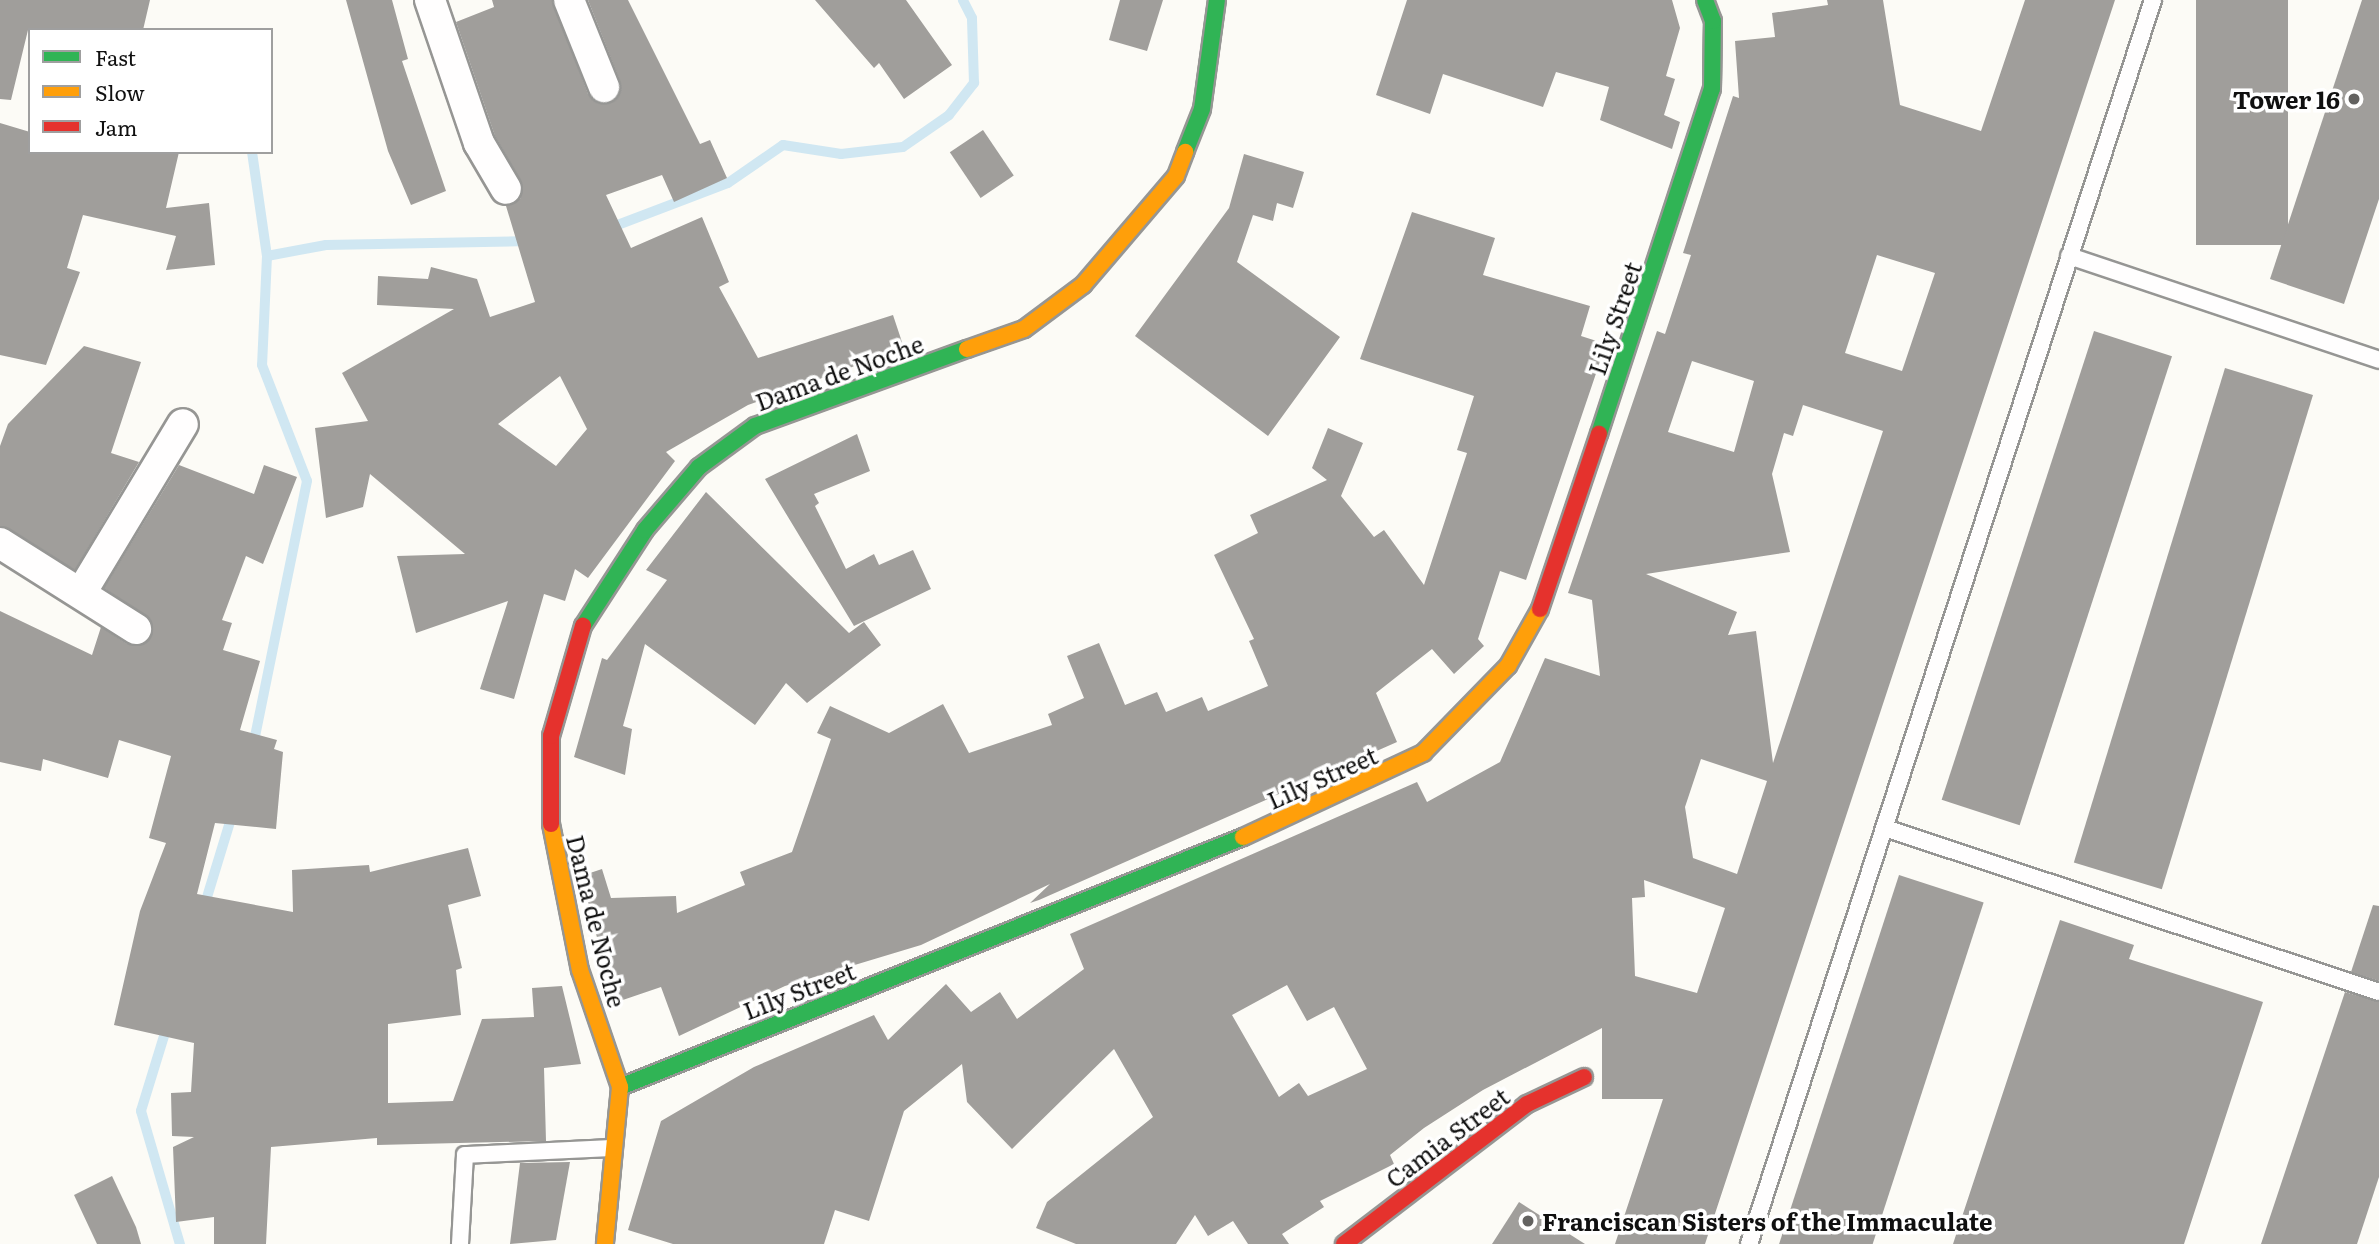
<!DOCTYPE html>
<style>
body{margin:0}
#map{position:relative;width:2379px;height:1244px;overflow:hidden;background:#fcfbf6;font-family:Literata,serif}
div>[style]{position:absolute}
.stream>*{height:10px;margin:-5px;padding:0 5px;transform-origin:5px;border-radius:5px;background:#d0e7f2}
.building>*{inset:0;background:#a09e9b;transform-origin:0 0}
.roads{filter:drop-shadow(2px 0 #969694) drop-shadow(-2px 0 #969694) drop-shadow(0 2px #969694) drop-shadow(0 -2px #969694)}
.lane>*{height:16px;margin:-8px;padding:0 8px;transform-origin:8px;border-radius:8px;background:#fffefe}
.street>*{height:30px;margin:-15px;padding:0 15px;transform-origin:15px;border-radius:15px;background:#fffefe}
.fast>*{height:16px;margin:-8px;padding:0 8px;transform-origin:8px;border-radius:8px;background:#30b455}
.slow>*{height:16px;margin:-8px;padding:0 8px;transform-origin:8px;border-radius:8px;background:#ff9f0a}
.jam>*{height:16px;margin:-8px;padding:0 8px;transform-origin:8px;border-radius:8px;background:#e5322d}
.dots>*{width:19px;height:19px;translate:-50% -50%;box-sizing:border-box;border:4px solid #fff;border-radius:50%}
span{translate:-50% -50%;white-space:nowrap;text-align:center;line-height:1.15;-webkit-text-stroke:7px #fff;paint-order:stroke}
.poi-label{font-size:24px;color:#101010;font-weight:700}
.right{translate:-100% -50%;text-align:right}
.left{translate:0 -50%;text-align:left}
.street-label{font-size:24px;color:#101010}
.legend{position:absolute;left:28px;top:28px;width:245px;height:126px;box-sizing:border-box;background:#fff;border:2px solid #9f9f9f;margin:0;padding:9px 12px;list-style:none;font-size:21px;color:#101010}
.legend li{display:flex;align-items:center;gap:14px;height:35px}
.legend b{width:35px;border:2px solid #9f9f9f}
</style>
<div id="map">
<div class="stream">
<i style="left:252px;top:152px;width:105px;rotate:81.8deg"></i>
<i style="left:267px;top:256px;width:109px;rotate:92.6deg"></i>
<i style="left:262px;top:365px;width:124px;rotate:68.8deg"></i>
<i style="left:307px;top:481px;width:271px;rotate:101.5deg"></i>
<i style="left:607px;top:229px;width:129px;rotate:-20.8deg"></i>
<i style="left:728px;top:183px;width:67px;rotate:-34.6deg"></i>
<i style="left:783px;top:145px;width:59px;rotate:8.8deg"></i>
<i style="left:841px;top:154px;width:62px;rotate:-6.4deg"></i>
<i style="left:903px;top:147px;width:56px;rotate:-34.8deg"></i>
<i style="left:949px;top:115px;width:41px;rotate:-52deg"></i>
<i style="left:974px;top:83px;width:65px;rotate:-91.8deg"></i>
<i style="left:972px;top:18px;width:20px;rotate:-117deg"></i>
<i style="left:267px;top:256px;width:60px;rotate:-10.6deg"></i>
<i style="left:326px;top:245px;width:203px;rotate:-1.1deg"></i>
<i style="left:204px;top:907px;width:99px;rotate:-73deg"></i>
<i style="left:168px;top:1023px;width:92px;rotate:107.1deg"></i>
<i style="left:141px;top:1111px;width:139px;rotate:73.7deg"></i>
</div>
<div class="building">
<i style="clip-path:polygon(0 0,150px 0,143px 30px,28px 30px,11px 100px,0 99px)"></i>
<i style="clip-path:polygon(346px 0,392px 0,408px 59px,402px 61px,446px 191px,411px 205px,388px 151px)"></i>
<i style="clip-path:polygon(evenodd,492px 0,552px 0,588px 94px,602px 104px,618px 97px,620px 81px,588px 0,628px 0,700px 144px,710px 140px,727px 178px,674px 202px,662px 175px,606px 195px,631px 248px,702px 217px,729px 282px,719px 287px,758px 358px,893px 315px,904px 348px,748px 405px,666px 452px,675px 461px,588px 578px,575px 569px,565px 601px,544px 594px,514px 699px,480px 689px,508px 601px,416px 633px,397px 556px,465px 554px,370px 474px,363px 507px,326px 518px,315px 428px,368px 421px,342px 373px,454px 309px,377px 305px,378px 276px,428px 279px,431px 267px,477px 279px,490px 317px,535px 302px,506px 206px,521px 198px,521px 181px,495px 136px,456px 22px,494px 7px,492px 0,560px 376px,587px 429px,556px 466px,498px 424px,560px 376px)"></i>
<i style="clip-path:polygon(815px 0,906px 0,952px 65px,904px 99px,879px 63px,874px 68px)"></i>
<i style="clip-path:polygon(1120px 0,1163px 0,1147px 51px,1109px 40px)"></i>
<i style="clip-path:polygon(1407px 0,1672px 0,1680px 28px,1666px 76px,1675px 79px,1664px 115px,1680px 122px,1672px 149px,1600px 120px,1609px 87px,1556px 72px,1543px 107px,1443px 74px,1430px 114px,1376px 95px)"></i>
<i style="clip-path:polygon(evenodd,1827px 0,1883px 0,1900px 105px,1981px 131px,2025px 0,2115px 0,1705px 1244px,1615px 1244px,1663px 1099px,1602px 1099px,1602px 1028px,1483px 1090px,1424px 1128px,1390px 1155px,1394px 1164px,1320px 1201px,1324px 1207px,1282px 1234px,1289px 1244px,1248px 1244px,1233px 1221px,1208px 1236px,1195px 1215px,1176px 1244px,1076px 1244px,1036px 1228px,1047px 1202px,1153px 1117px,1114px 1049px,1012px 1149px,967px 1102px,962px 1064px,904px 1111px,869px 1221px,835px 1210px,824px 1244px,673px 1244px,628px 1230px,661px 1121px,754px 1067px,874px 1015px,888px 1040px,946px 984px,971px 1012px,1000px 992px,1017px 1019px,1084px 969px,1070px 934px,1417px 782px,1427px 802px,1500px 762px,1545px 658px,1600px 676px,1592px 600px,1568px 593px,1657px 331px,1665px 334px,1691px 255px,1683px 253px,1733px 96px,1739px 98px,1735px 41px,1775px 37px,1772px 13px,1828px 5px,1827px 0,1877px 255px,1935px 273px,1902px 371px,1845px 353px,1877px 255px,1827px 0,1692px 361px,1754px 381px,1734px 452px,1668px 432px,1692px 361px,1827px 0,1803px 405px,1883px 431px,1773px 763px,1756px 631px,1728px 635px,1737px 612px,1646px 574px,1790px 552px,1772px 474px,1784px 433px,1793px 436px,1803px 405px,1827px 0,1701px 759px,1767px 781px,1737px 874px,1693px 858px,1685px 807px,1701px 759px,1827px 0,1644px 880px,1725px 908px,1697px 993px,1635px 976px,1632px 898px,1645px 897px,1644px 880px,1827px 0,1287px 985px,1307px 1021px,1334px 1007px,1367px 1069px,1308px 1096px,1299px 1083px,1279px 1097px,1232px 1015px,1287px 985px)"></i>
<i style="left:2196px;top:0;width:92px;height:245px"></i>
<i style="clip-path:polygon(2362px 0,2379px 0,2379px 199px,2344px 304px,2270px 279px)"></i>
<i style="clip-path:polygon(0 123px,30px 132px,30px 152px,179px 152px,166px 208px,209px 203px,215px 265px,166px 270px,176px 236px,83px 215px,67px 268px,80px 272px,46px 365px,0 355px)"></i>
<i style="left:983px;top:130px;width:55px;height:40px;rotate:56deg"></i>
<i style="clip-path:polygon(1244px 154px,1304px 172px,1293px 208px,1277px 203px,1273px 221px,1253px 215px,1237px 262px,1340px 337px,1268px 436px,1135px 336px,1229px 208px)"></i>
<i style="clip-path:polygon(1412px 212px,1495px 238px,1483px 275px,1590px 306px,1581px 336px,1606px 344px,1526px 580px,1500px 571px,1478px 639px,1484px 646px,1454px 674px,1432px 649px,1376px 693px,1397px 742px,1039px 900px,1030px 903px,1050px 884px,921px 945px,785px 986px,679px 1036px,661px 987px,614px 1003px,581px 876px,602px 869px,611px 898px,676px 896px,677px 913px,745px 885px,740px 872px,792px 852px,831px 739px,817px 733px,830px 706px,889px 733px,943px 704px,969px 753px,1052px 725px,1048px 714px,1084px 698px,1067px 656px,1099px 643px,1125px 705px,1157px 692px,1166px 712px,1202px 697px,1208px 711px,1268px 686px,1249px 641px,1254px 639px,1214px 555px,1258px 533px,1250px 515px,1327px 480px,1312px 468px,1328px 428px,1363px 443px,1341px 496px,1374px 537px,1384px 530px,1424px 585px,1467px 453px,1457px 450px,1474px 396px,1360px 359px)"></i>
<i style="left:2094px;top:331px;width:82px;height:493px;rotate:18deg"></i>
<i style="clip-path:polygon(84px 346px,141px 362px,111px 453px,139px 462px,75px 570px,0 526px,0 446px,8px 424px)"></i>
<i style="left:2225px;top:368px;width:92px;height:517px;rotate:17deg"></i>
<i style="clip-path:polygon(857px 434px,870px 471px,814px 494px,819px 503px,815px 506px,846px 569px,874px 554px,879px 565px,913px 550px,931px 589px,854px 626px,765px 479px)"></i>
<i style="clip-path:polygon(179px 465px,254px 494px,264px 465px,297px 477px,263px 564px,246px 556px,222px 620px,232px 623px,223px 650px,260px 661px,240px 730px,277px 740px,274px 749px,283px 752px,276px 829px,215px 823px,197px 894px,293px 912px,292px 870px,369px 865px,370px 872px,468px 848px,481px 896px,448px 905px,462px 968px,456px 970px,461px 1015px,388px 1024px,388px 1103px,453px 1101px,482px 1019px,534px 1017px,532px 988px,562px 986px,581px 1064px,544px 1068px,546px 1141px,377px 1145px,377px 1138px,271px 1147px,266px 1244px,214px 1244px,214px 1217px,176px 1222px,173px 1147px,194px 1137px,172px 1136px,171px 1093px,191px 1092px,194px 1043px,114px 1025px,140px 911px,166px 843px,149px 838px,171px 756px,119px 740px,108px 778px,43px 759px,41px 771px,0 762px,0 611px,92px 655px,101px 627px,127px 644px,145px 644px,151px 620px,104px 588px)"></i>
<i style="clip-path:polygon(706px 492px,849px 633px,864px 622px,881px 645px,807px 703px,786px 683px,755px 725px,645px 644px,623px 726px,632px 729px,625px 775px,574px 757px,602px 658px,607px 660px,667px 580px,646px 570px)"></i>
<i style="left:1899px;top:875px;width:89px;height:388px;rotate:18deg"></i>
<i style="clip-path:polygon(2373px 905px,2379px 906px,2379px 981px,2351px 972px)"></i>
<i style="clip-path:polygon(2060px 920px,2134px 945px,2129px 959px,2263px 1002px,2184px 1244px,1953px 1244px)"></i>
<i style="clip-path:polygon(2345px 992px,2379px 1002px,2379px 1177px,2357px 1244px,2261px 1244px)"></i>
<i style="clip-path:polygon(570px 1162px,556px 1240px,510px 1244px,520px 1163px)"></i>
<i style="clip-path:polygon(112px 1176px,136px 1227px,141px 1244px,97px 1244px,74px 1195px)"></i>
<i style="clip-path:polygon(1519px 1202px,1585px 1244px,1492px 1244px)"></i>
</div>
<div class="roads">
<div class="lane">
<i style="left:2069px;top:256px;width:327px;rotate:18.5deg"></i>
<i style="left:1888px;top:829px;width:517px;rotate:18.36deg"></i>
<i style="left:460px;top:1244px;width:89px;rotate:-86.8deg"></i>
<i style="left:465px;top:1155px;width:149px;rotate:-2.7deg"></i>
<i style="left:1749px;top:1244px;width:1308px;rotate:-72.01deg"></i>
</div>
<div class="street">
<i style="left:430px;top:0;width:151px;rotate:71.1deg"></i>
<i style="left:479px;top:143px;width:53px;rotate:59.6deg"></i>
<i style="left:569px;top:0;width:94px;rotate:68.1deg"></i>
<i style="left:0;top:543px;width:161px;rotate:32.3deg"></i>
<i style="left:81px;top:593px;width:197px;rotate:-58.9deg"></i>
</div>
<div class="fast">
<i style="left:1185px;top:152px;width:46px;rotate:-68.4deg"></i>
<i style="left:1202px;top:109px;width:110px;rotate:-82.2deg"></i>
<i style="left:1599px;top:434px;width:363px;rotate:-71.9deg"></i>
<i style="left:1712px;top:89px;width:68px;rotate:-89.2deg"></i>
<i style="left:1713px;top:21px;width:22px;rotate:-111deg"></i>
<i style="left:583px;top:626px;width:114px;rotate:-57.1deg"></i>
<i style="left:645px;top:530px;width:83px;rotate:-49.4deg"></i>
<i style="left:699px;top:467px;width:69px;rotate:-36.2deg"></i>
<i style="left:755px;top:426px;width:226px;rotate:-20deg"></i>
<i style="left:620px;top:1087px;width:671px;rotate:-21.86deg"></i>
</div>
<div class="slow">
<i style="left:967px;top:349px;width:60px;rotate:-19.3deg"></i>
<i style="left:1024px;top:329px;width:74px;rotate:-36.7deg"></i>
<i style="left:1083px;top:285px;width:143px;rotate:-49.5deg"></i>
<i style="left:1176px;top:176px;width:26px;rotate:-69deg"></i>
<i style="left:551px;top:824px;width:149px;rotate:78.8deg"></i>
<i style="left:580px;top:970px;width:124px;rotate:71.1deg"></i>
<i style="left:620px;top:1087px;width:158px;rotate:95.5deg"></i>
<i style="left:1243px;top:837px;width:199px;rotate:-25deg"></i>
<i style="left:1423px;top:753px;width:122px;rotate:-45.7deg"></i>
<i style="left:1508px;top:666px;width:65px;rotate:-60.7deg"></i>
</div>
<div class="jam">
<i style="left:1540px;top:609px;width:185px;rotate:-71.4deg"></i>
<i style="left:551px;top:824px;width:88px;rotate:-90deg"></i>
<i style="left:551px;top:736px;width:115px;rotate:-73.8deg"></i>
<i style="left:1344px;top:1244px;width:230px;rotate:-37.4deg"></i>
<i style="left:1527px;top:1104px;width:63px;rotate:-25.3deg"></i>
</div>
</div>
<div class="dots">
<i style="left:2354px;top:99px;background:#636260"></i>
<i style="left:1528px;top:1221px;background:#636260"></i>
</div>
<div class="poi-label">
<span class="right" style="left:2340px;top:99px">Tower 16</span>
<span class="left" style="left:1542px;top:1221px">Franciscan Sisters of the Immaculate</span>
</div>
<div class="street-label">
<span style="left:1614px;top:318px;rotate:-71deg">Lily Street</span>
<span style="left:839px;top:372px;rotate:-20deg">Dama de Noche</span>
<span style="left:1322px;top:777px;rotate:-24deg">Lily Street</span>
<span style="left:597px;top:921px;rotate:76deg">Dama de Noche</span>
<span style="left:799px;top:990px;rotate:-21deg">Lily Street</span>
<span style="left:1447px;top:1137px;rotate:-37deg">Camia Street</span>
</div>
<ul class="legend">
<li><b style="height:9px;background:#30b455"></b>Fast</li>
<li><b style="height:9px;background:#ff9f0a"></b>Slow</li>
<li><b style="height:9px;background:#e5322d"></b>Jam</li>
</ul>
</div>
